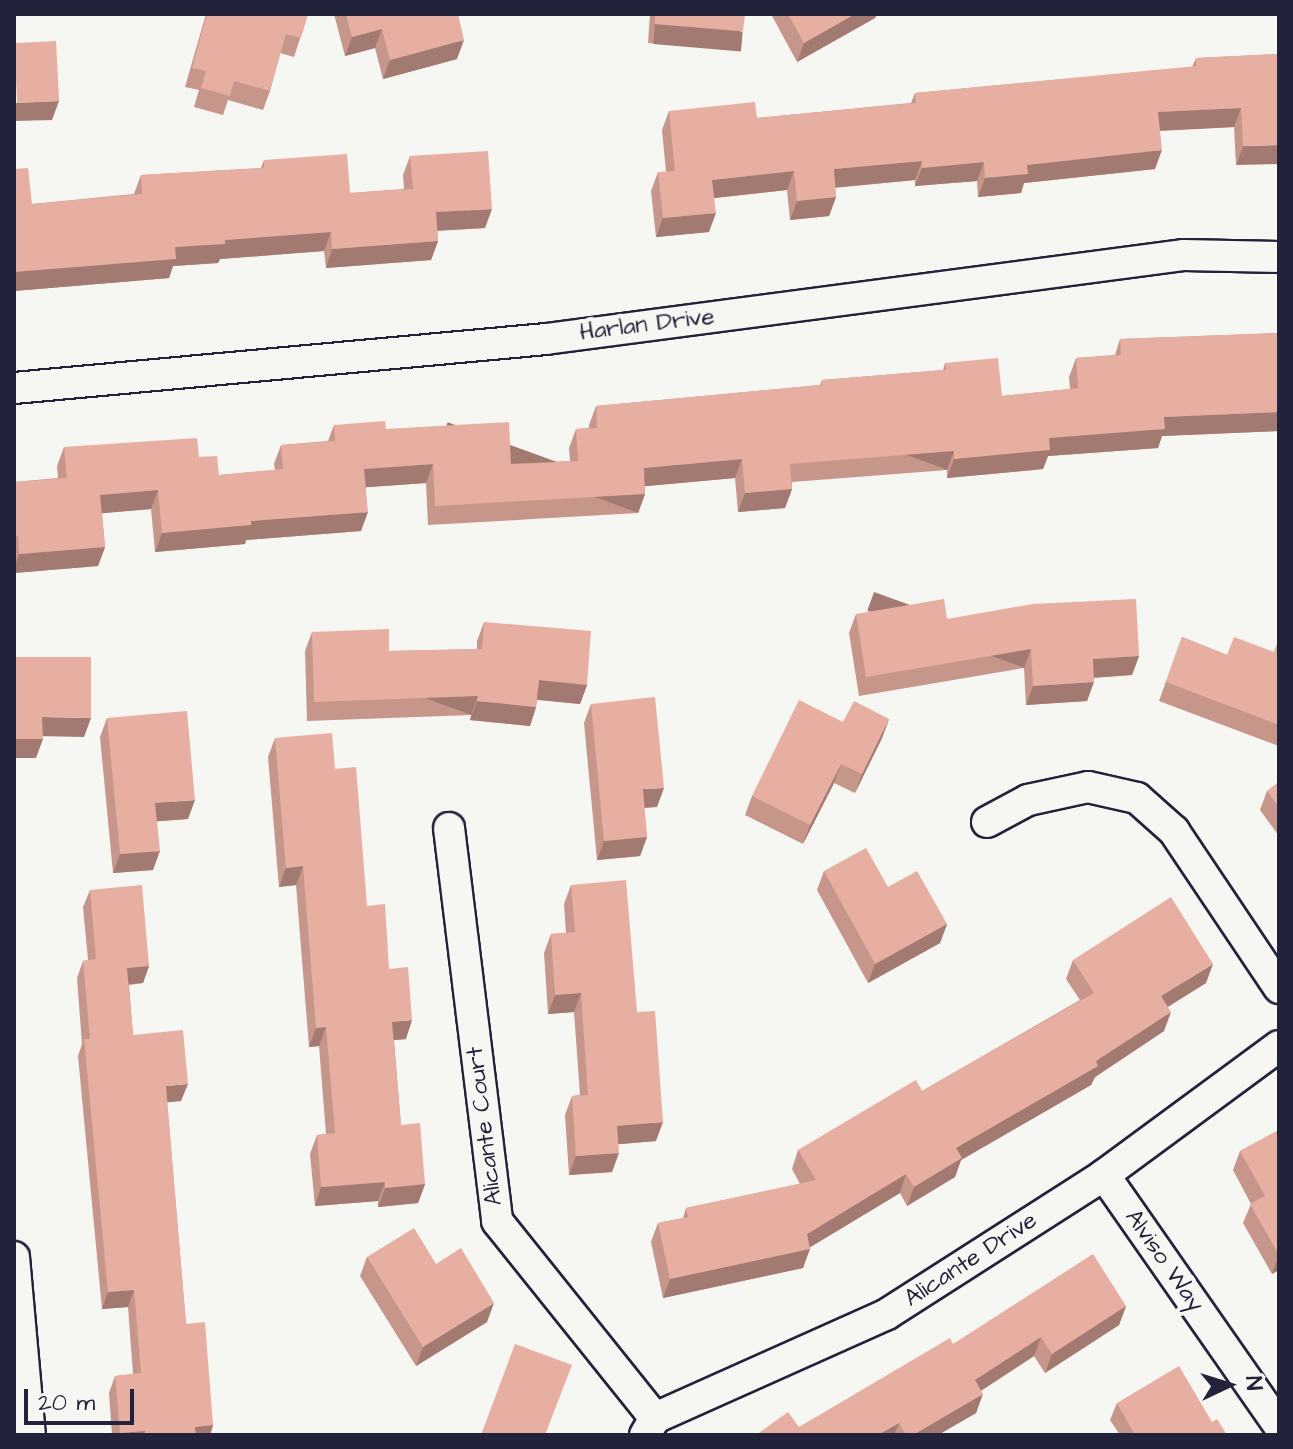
<!DOCTYPE html>
<style>
body{margin:0}
#map{position:relative;width:1293px;height:1449px;overflow:hidden;background:#f6f6f2;font-family:"Architects Daughter",sans-serif}
div>[style]{position:absolute}
.roads{filter:drop-shadow(2px 0 #22223b) drop-shadow(-2px 0 #22223b) drop-shadow(0 2px #22223b) drop-shadow(0 -2px #22223b)}
.street>*{height:30px;margin:-15px;padding:0 15px;transform-origin:15px;border-radius:15px;background:#f6f6f2}
.wall>*{inset:0;background:#c7968b}
.shaded-wall>*{inset:0;background:#a27a71;transform-origin:0 0}
.building>*{inset:0;background:#e7aea2;transform-origin:0 0}
span{translate:-50% -50%;white-space:nowrap;text-align:center;line-height:1.15;-webkit-text-stroke:8px #f6f6f2;paint-order:stroke}
.street-label{font-size:24px;color:#22223b}
.frame{position:absolute;inset:0;border:16px solid #22223b;pointer-events:none}
.north{position:absolute;left:1189px;top:1345px;width:80px;height:80px;-webkit-text-stroke:6px #f6f6f2;paint-order:stroke;rotate:86deg;font-size:22px;font-weight:700;line-height:32px;text-align:center;color:#22223b}
.north::after{content:'';display:block;margin:auto;width:28px;height:36px;background:#22223b;clip-path:polygon(50% 0,100% 100%,50% 72%,0 100%)}
.scale{position:absolute;left:24px;top:1389px;width:110px;height:36px;box-sizing:border-box;border:4px solid #22223b;border-top:0;padding-left:10px;font-size:24px;line-height:28px;white-space:nowrap;color:#22223b;-webkit-text-stroke:6px #f6f6f2;paint-order:stroke}
</style>
<div id="map">
<div class="roads">
<div class="street">
<i style="left:14px;top:388px;width:534px;rotate:-5.26deg"></i>
<i style="left:546px;top:339px;width:644px;rotate:-7.5deg"></i>
<i style="left:1184px;top:255px;width:95px;rotate:1.2deg"></i>
<i style="left:987px;top:822px;width:47px;rotate:-28.2deg"></i>
<i style="left:1028px;top:800px;width:61px;rotate:-12.2deg"></i>
<i style="left:1088px;top:787px;width:50px;rotate:12.7deg"></i>
<i style="left:1137px;top:798px;width:50px;rotate:41.7deg"></i>
<i style="left:1174px;top:831px;width:189px;rotate:56.2deg"></i>
<i style="left:449px;top:828px;width:396px;rotate:83deg"></i>
<i style="left:497px;top:1221px;width:253px;rotate:51.3deg"></i>
<i style="left:1104px;top:1175px;width:306px;rotate:55.1deg"></i>
<i style="left:14px;top:1257px;width:179px;rotate:84.9deg"></i>
<i style="left:645px;top:1435px;width:20px;rotate:-60deg"></i>
<i style="left:655px;top:1418px;width:254px;rotate:-24.1deg"></i>
<i style="left:887px;top:1314px;width:258px;rotate:-32.6deg"></i>
<i style="left:1104px;top:1175px;width:217px;rotate:-36.4deg"></i>
</div>
</div>
<div class="wall">
<i style="clip-path:polygon(206px 14px,308px 14px,294px 57px,280px 53px,270px 91px,263px 110px,228px 100px,223px 115px,194px 107px,199px 90px,185px 87px)"></i>
<i style="clip-path:polygon(334px 14px,458px 14px,457px 59px,383px 79px,375px 48px,345px 56px)"></i>
<i style="clip-path:polygon(650px 14px,745px 14px,736px 50px,648px 43px)"></i>
<i style="clip-path:polygon(771px 14px,877px 14px,875px 18px,797px 62px)"></i>
<i style="clip-path:polygon(1279px 54px,1236px 165px,1234px 127px,1160px 131px,1155px 169px,1024px 183px,1021px 193px,978px 197px,977px 181px,915px 186px,915px 180px,835px 188px,836px 197px,829px 216px,790px 220px,787px 190px,714px 198px,709px 232px,656px 237px,651px 191px,658px 172px,666px 172px,662px 130px,669px 111px,757px 118px,911px 103px,915px 93px,1192px 67px,1196px 58px)"></i>
<i style="clip-path:polygon(410px 156px,485px 228px,437px 231px,438px 241px,431px 260px,326px 268px,324px 251px,220px 259px,218px 263px,173px 266px,169px 278px,14px 291px,14px 169px,32px 204px,134px 194px,141px 175px,261px 168px,264px 160px,350px 193px,404px 189px,403px 175px)"></i>
<i style="clip-path:polygon(1279px 333px,1279px 431px,1162px 436px,1158px 448px,1048px 456px,1043px 469px,947px 478px,947px 470px,792px 482px,792px 489px,785px 508px,738px 512px,735px 478px,645px 486px,645px 494px,638px 513px,428px 525px,426px 483px,366px 487px,361px 531px,246px 540px,245px 544px,155px 552px,151px 509px,102px 513px,105px 547px,98px 566px,14px 573px,14px 482px,58px 478px,57px 466px,64px 447px,199px 457px,219px 475px,275px 470px,274px 464px,281px 445px,328px 441px,334px 425px,386px 429px,511px 464px,570px 461px,569px 448px,576px 429px,589px 428px,589px 425px,596px 406px,820px 385px,822px 380px,943px 370px,945px 363px,1002px 396px,1070px 389px,1069px 377px,1076px 358px,1115px 355px,1120px 339px)"></i>
<i style="clip-path:polygon(856px 614px,947px 619px,1139px 656px,1132px 675px,1094px 678px,1087px 701px,1026px 705px,1024px 668px,859px 696px,849px 633px)"></i>
<i style="clip-path:polygon(484px 622px,587px 685px,580px 704px,537px 700px,536px 707px,530px 726px,470px 720px,471px 715px,307px 721px,305px 651px,312px 632px,389px 651px,477px 649px,477px 641px)"></i>
<i style="clip-path:polygon(1182px 637px,1227px 655px,1274px 652px,1279px 639px,1279px 746px,1159px 701px)"></i>
<i style="clip-path:polygon(591px 704px,657px 807px,644px 808px,647px 837px,640px 856px,597px 860px,584px 723px)"></i>
<i style="clip-path:polygon(107px 718px,188px 819px,157px 821px,153px 870px,113px 873px,100px 737px)"></i>
<i style="clip-path:polygon(889px 719px,882px 738px,855px 793px,834px 783px,803px 844px,745px 815px,752px 796px,843px 722px)"></i>
<i style="clip-path:polygon(275px 738px,335px 769px,367px 906px,389px 969px,406px 1039px,394px 1040px,401px 1125px,425px 1184px,418px 1203px,378px 1207px,378px 1201px,315px 1206px,310px 1154px,317px 1135px,326px 1134px,319px 1046px,309px 1047px,296px 885px,279px 887px,268px 757px)"></i>
<i style="clip-path:polygon(1279px 782px,1279px 836px,1260px 810px,1267px 791px)"></i>
<i style="clip-path:polygon(824px 871px,888px 887px,947px 924px,940px 943px,868px 983px,817px 890px)"></i>
<i style="clip-path:polygon(571px 885px,637px 1012px,656px 1141px,618px 1144px,612px 1172px,569px 1175px,565px 1115px,572px 1096px,580px 1095px,574px 1012px,548px 1014px,544px 953px,551px 934px,566px 933px,564px 904px)"></i>
<i style="clip-path:polygon(90px 890px,149px 966px,143px 983px,129px 985px,133px 1035px,181px 1101px,167px 1102px,186px 1324px,213px 1425px,210px 1435px,112px 1435px,109px 1393px,115px 1376px,133px 1374px,128px 1307px,102px 1309px,78px 1056px,82px 1044px,77px 978px,83px 961px,88px 960px,83px 907px)"></i>
<i style="clip-path:polygon(1073px 960px,1206px 983px,1168px 1007px,1164px 1031px,1095px 1077px,1091px 1085px,961px 1160px,955px 1177px,907px 1206px,900px 1193px,809px 1248px,803px 1268px,663px 1298px,651px 1242px,658px 1223px,683px 1218px,686px 1208px,800px 1184px,792px 1169px,798px 1150px,922px 1091px,1080px 1000px,1066px 979px)"></i>
<i style="clip-path:polygon(1279px 1130px,1279px 1270px,1272px 1274px,1243px 1223px,1251px 1204px,1233px 1170px,1240px 1151px)"></i>
<i style="clip-path:polygon(367px 1257px,436px 1264px,487px 1322px,416px 1366px,360px 1276px)"></i>
<i style="clip-path:polygon(1126px 1306px,1119px 1325px,1045px 1373px,1034px 1356px,981px 1391px,976px 1413px,938px 1435px,756px 1435px,799px 1427px,953px 1344px)"></i>
<i style="clip-path:polygon(1117px 1403px,1212px 1422px,1227px 1435px,1120px 1435px,1110px 1420px)"></i>
</div>
<div class="shaded-wall">
<i style="clip-path:polygon(855px 14px,877px 14px,875px 18px,797px 62px,804px 43px)"></i>
<i style="left:655px;top:24px;width:88px;height:20px;rotate:5deg"></i>
<i style="clip-path:polygon(382px 29px,375px 48px,345px 56px,352px 37px)"></i>
<i style="clip-path:polygon(464px 40px,457px 59px,383px 79px,390px 60px)"></i>
<i style="clip-path:polygon(59px 101px,52px 120px,14px 121px,14px 103px)"></i>
<i style="clip-path:polygon(1241px 108px,1234px 127px,1151px 131px,1158px 112px)"></i>
<i style="clip-path:polygon(1279px 145px,1279px 164px,1236px 165px,1243px 146px)"></i>
<i style="clip-path:polygon(1162px 150px,1155px 169px,1024px 183px,1021px 193px,978px 197px,985px 178px,1027px 165px)"></i>
<i style="clip-path:polygon(922px 161px,915px 180px,827px 188px,834px 169px)"></i>
<i style="clip-path:polygon(984px 162px,977px 181px,915px 186px,922px 168px)"></i>
<i style="clip-path:polygon(794px 171px,787px 190px,705px 199px,712px 180px)"></i>
<i style="clip-path:polygon(836px 197px,829px 216px,790px 220px,797px 201px)"></i>
<i style="clip-path:polygon(492px 209px,485px 228px,429px 231px,436px 212px)"></i>
<i style="clip-path:polygon(716px 213px,709px 232px,656px 237px,663px 218px)"></i>
<i style="clip-path:polygon(331px 232px,324px 251px,220px 259px,218px 263px,173px 266px,169px 278px,14px 291px,14px 272px,225px 240px)"></i>
<i style="clip-path:polygon(438px 241px,431px 260px,326px 268px,332px 249px)"></i>
<i style="clip-path:polygon(1279px 412px,1279px 431px,1162px 436px,1158px 448px,1048px 456px,1043px 469px,947px 478px,954px 459px,1049px 438px,1164px 417px)"></i>
<i style="left:954px;top:451px;width:20px;height:165px;rotate:110deg"></i>
<i style="clip-path:polygon(742px 459px,735px 478px,637px 487px,644px 468px)"></i>
<i style="clip-path:polygon(433px 464px,426px 483px,357px 488px,364px 469px)"></i>
<i style="clip-path:polygon(792px 489px,785px 508px,738px 512px,745px 493px)"></i>
<i style="clip-path:polygon(158px 490px,151px 509px,94px 514px,100px 495px)"></i>
<i style="left:645px;top:494px;width:20px;height:210px;rotate:110deg"></i>
<i style="clip-path:polygon(368px 512px,361px 531px,246px 540px,245px 544px,155px 552px,162px 533px,251px 521px)"></i>
<i style="clip-path:polygon(105px 547px,98px 566px,14px 573px,14px 569px,19px 554px)"></i>
<i style="left:1031px;top:649px;width:20px;height:167px;rotate:110deg"></i>
<i style="clip-path:polygon(1139px 656px,1132px 675px,1086px 678px,1093px 659px)"></i>
<i style="clip-path:polygon(539px 680px,587px 685px,580px 704px,532px 699px)"></i>
<i style="clip-path:polygon(1094px 682px,1087px 701px,1026px 705px,1033px 686px)"></i>
<i style="left:478px;top:696px;width:20px;height:164px;rotate:110deg"></i>
<i style="clip-path:polygon(477px 701px,536px 707px,530px 726px,470px 720px)"></i>
<i style="clip-path:polygon(42px 717px,91px 718px,84px 737px,36px 736px)"></i>
<i style="clip-path:polygon(889px 719px,882px 738px,855px 793px,862px 774px)"></i>
<i style="clip-path:polygon(14px 739px,43px 739px,36px 758px,14px 758px)"></i>
<i style="clip-path:polygon(841px 764px,834px 783px,803px 844px,810px 825px)"></i>
<i style="clip-path:polygon(664px 788px,657px 807px,636px 808px,643px 789px)"></i>
<i style="clip-path:polygon(195px 800px,188px 819px,148px 822px,155px 803px)"></i>
<i style="clip-path:polygon(647px 837px,640px 856px,597px 860px,604px 841px)"></i>
<i style="clip-path:polygon(160px 851px,153px 870px,113px 873px,120px 854px)"></i>
<i style="clip-path:polygon(303px 866px,296px 885px,279px 887px,286px 868px)"></i>
<i style="clip-path:polygon(947px 924px,940px 943px,868px 983px,875px 964px)"></i>
<i style="clip-path:polygon(1213px 964px,1206px 983px,1154px 1015px,1161px 996px)"></i>
<i style="clip-path:polygon(149px 966px,143px 983px,121px 985px,127px 968px)"></i>
<i style="clip-path:polygon(581px 993px,574px 1012px,548px 1014px,555px 995px)"></i>
<i style="clip-path:polygon(1171px 1012px,1164px 1031px,1095px 1077px,1091px 1085px,961px 1160px,955px 1177px,907px 1206px,914px 1187px,956px 1148px,1096px 1061px)"></i>
<i style="clip-path:polygon(412px 1020px,406px 1039px,385px 1041px,392px 1022px)"></i>
<i style="clip-path:polygon(326px 1027px,319px 1046px,309px 1047px,316px 1028px)"></i>
<i style="clip-path:polygon(188px 1084px,181px 1101px,160px 1103px,166px 1086px)"></i>
<i style="clip-path:polygon(663px 1122px,656px 1141px,610px 1145px,617px 1126px)"></i>
<i style="clip-path:polygon(619px 1153px,612px 1172px,569px 1175px,576px 1156px)"></i>
<i style="clip-path:polygon(906px 1174px,900px 1193px,807px 1249px,810px 1249px,803px 1268px,663px 1298px,670px 1279px,807px 1234px)"></i>
<i style="clip-path:polygon(385px 1182px,378px 1201px,315px 1206px,321px 1187px)"></i>
<i style="clip-path:polygon(425px 1184px,418px 1203px,378px 1207px,385px 1188px)"></i>
<i style="clip-path:polygon(1279px 1255px,1279px 1270px,1272px 1274px)"></i>
<i style="clip-path:polygon(134px 1290px,128px 1307px,102px 1309px,108px 1292px)"></i>
<i style="clip-path:polygon(494px 1303px,487px 1322px,416px 1366px,423px 1347px)"></i>
<i style="clip-path:polygon(1126px 1306px,1119px 1325px,1045px 1373px,1052px 1354px)"></i>
<i style="clip-path:polygon(1041px 1337px,1034px 1356px,968px 1399px,975px 1380px)"></i>
<i style="clip-path:polygon(983px 1394px,976px 1413px,938px 1435px,913px 1435px)"></i>
<i style="clip-path:polygon(899px 1423px,894px 1435px,878px 1435px)"></i>
<i style="clip-path:polygon(213px 1425px,210px 1435px,192px 1435px,195px 1427px)"></i>
<i style="clip-path:polygon(145px 1431px,143px 1435px,119px 1435px,120px 1433px)"></i>
</div>
<div class="building">
<i style="clip-path:polygon(207px 14px,308px 14px,301px 38px,286px 34px,270px 91px,234px 81px,230px 96px,201px 88px,206px 71px,192px 68px)"></i>
<i style="clip-path:polygon(346px 14px,458px 14px,464px 40px,390px 60px,382px 29px,352px 37px)"></i>
<i style="clip-path:polygon(655px 14px,745px 14px,743px 31px,655px 24px)"></i>
<i style="clip-path:polygon(788px 14px,855px 14px,804px 43px)"></i>
<i style="left:56px;top:41px;width:60px;height:42px;rotate:87deg"></i>
<i style="clip-path:polygon(1279px 54px,1279px 145px,1243px 146px,1241px 108px,1158px 112px,1162px 150px,1027px 165px,1028px 174px,985px 178px,984px 162px,922px 168px,922px 161px,834px 169px,836px 197px,797px 201px,794px 171px,712px 180px,716px 213px,663px 218px,658px 172px,675px 171px,669px 111px,755px 102px,757px 118px,916px 103px,915px 93px,1196px 66px,1196px 58px)"></i>
<i style="clip-path:polygon(488px 151px,492px 209px,436px 212px,438px 241px,332px 249px,331px 232px,225px 240px,225px 244px,175px 247px,176px 259px,14px 272px,14px 169px,28px 168px,32px 204px,142px 194px,141px 175px,264px 168px,264px 160px,347px 154px,350px 193px,413px 189px,410px 156px)"></i>
<i style="clip-path:polygon(1279px 333px,1279px 412px,1164px 417px,1165px 429px,1049px 438px,1050px 450px,954px 459px,954px 451px,790px 464px,792px 489px,745px 493px,742px 459px,644px 468px,645px 494px,435px 506px,433px 464px,364px 469px,368px 512px,251px 521px,251px 525px,162px 533px,158px 490px,100px 495px,105px 547px,19px 554px,18px 536px,14px 536px,14px 482px,67px 478px,64px 447px,197px 438px,199px 457px,217px 456px,219px 475px,283px 469px,281px 445px,335px 441px,334px 425px,385px 421px,386px 429px,509px 422px,511px 464px,578px 461px,576px 429px,597px 428px,596px 406px,822px 385px,822px 380px,946px 370px,945px 363px,998px 358px,1002px 396px,1078px 388px,1076px 358px,1121px 355px,1120px 339px)"></i>
<i style="clip-path:polygon(944px 599px,947px 619px,1033px 604px,1136px 599px,1139px 656px,1093px 659px,1094px 682px,1033px 686px,1031px 649px,866px 677px,856px 614px)"></i>
<i style="clip-path:polygon(484px 622px,591px 631px,587px 685px,539px 680px,536px 707px,477px 701px,478px 696px,314px 702px,312px 632px,389px 629px,389px 651px,482px 649px)"></i>
<i style="clip-path:polygon(1182px 637px,1227px 655px,1234px 637px,1274px 652px,1279px 639px,1279px 725px,1166px 682px)"></i>
<i style="clip-path:polygon(14px 657px,91px 657px,91px 718px,42px 717px,43px 739px,14px 739px)"></i>
<i style="clip-path:polygon(655px 697px,664px 788px,643px 789px,647px 837px,604px 841px,591px 704px)"></i>
<i style="clip-path:polygon(799px 700px,843px 722px,854px 701px,889px 719px,862px 774px,841px 764px,810px 825px,752px 796px)"></i>
<i style="clip-path:polygon(187px 711px,195px 800px,155px 803px,160px 851px,120px 854px,107px 718px)"></i>
<i style="clip-path:polygon(332px 733px,335px 769px,356px 767px,367px 906px,385px 904px,389px 969px,408px 967px,412px 1020px,392px 1022px,401px 1125px,420px 1123px,425px 1184px,385px 1188px,385px 1182px,321px 1187px,317px 1135px,335px 1133px,326px 1027px,316px 1028px,303px 866px,286px 868px,275px 738px)"></i>
<i style="clip-path:polygon(1279px 782px,1279px 807px,1267px 791px)"></i>
<i style="clip-path:polygon(866px 848px,888px 887px,917px 871px,947px 924px,875px 964px,824px 871px)"></i>
<i style="clip-path:polygon(626px 880px,637px 1012px,655px 1011px,663px 1122px,617px 1126px,619px 1153px,576px 1156px,572px 1096px,588px 1095px,581px 993px,555px 995px,551px 934px,575px 932px,571px 885px)"></i>
<i style="clip-path:polygon(142px 885px,149px 966px,127px 968px,133px 1035px,183px 1030px,188px 1084px,166px 1086px,186px 1324px,205px 1322px,213px 1425px,195px 1427px,196px 1435px,145px 1435px,145px 1431px,120px 1433px,115px 1376px,141px 1373px,134px 1290px,108px 1292px,84px 1039px,90px 1039px,83px 961px,96px 959px,90px 890px)"></i>
<i style="clip-path:polygon(1171px 897px,1213px 964px,1161px 996px,1171px 1012px,1096px 1061px,1098px 1066px,956px 1148px,962px 1158px,914px 1187px,906px 1174px,807px 1234px,810px 1249px,670px 1279px,658px 1223px,688px 1217px,686px 1208px,816px 1180px,798px 1150px,916px 1080px,922px 1091px,1094px 993px,1073px 960px)"></i>
<i style="clip-path:polygon(1279px 1130px,1279px 1255px,1250px 1204px,1265px 1196px,1240px 1151px)"></i>
<i style="clip-path:polygon(414px 1228px,436px 1264px,461px 1248px,494px 1303px,423px 1347px,367px 1257px)"></i>
<i style="clip-path:polygon(1093px 1254px,1126px 1306px,1052px 1354px,1041px 1337px,975px 1380px,983px 1394px,913px 1435px,906px 1435px,899px 1423px,878px 1435px,756px 1435px,788px 1412px,799px 1427px,950px 1338px,953px 1344px)"></i>
<i style="clip-path:polygon(515px 1344px,572px 1365px,545px 1435px,481px 1435px)"></i>
<i style="clip-path:polygon(1179px 1366px,1212px 1422px,1217px 1419px,1227px 1435px,1135px 1435px,1117px 1403px)"></i>
</div>
<div class="street-label">
<span style="left:647px;top:325px;rotate:-7deg">Harlan Drive</span>
<span style="left:485px;top:1126px;rotate:-97deg">Alicante Court</span>
<span style="left:971px;top:1260px;rotate:-33deg">Alicante Drive</span>
<span style="left:1164px;top:1261px;rotate:55deg">Alviso Way</span>
</div>
<div class="frame"></div>
<div class="north">N</div>
<div class="scale">20 m</div>
</div>
